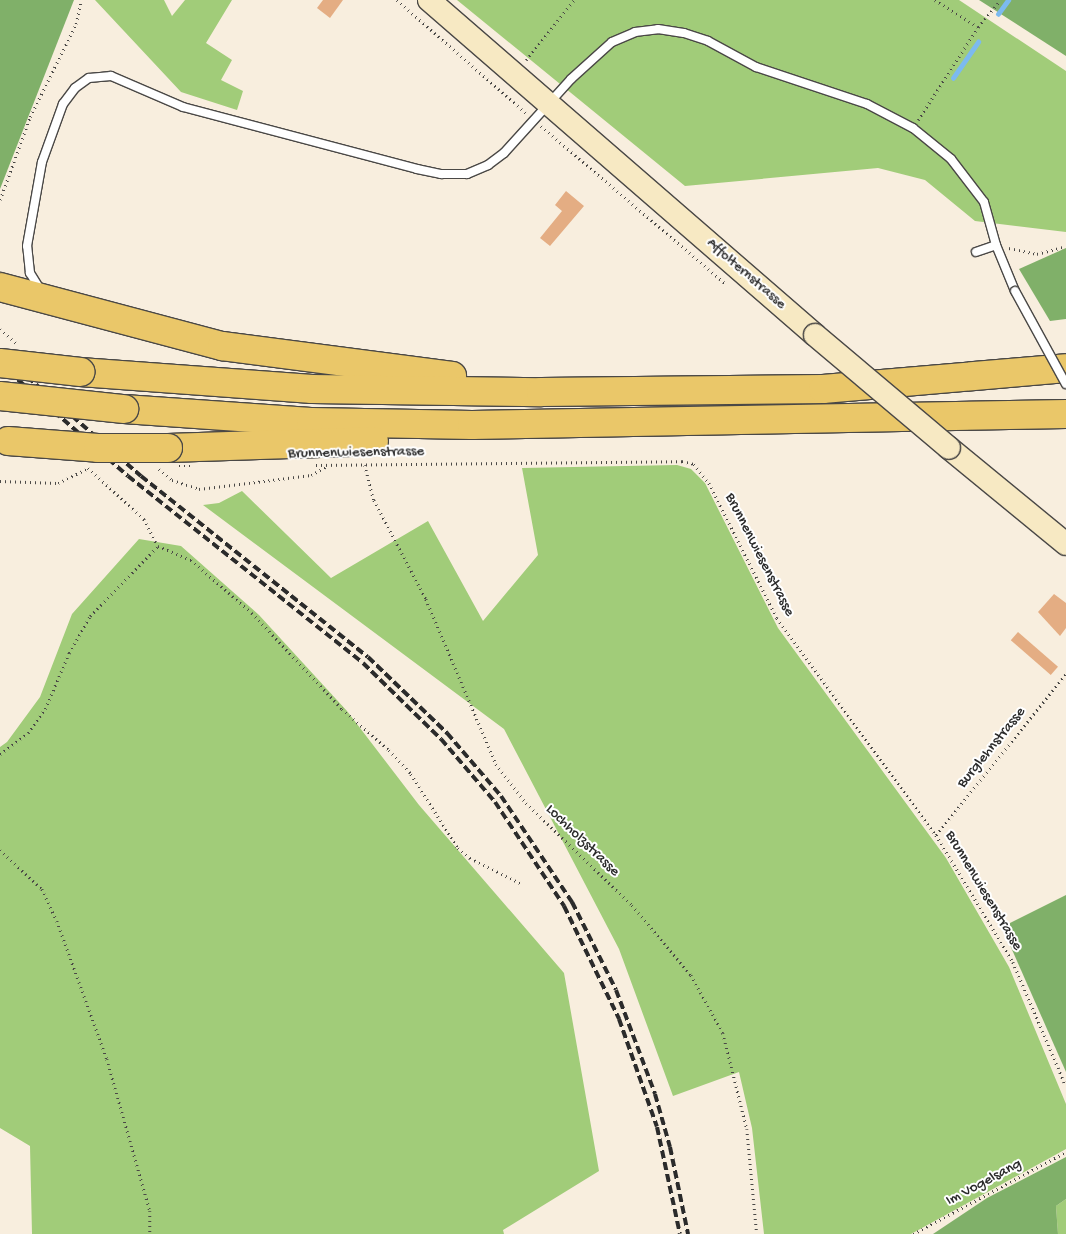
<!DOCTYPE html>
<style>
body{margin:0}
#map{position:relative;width:1066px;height:1234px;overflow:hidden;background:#f8eede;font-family:"Gochi Hand",sans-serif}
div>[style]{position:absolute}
.green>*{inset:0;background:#a1cc79}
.forest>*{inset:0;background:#80b069}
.stream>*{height:4.5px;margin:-2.25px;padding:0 2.25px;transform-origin:2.25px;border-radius:2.25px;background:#7cbaef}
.building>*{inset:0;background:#e4ad83;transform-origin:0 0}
.path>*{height:2.5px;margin-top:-1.25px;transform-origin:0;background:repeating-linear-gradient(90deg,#4a4846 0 1px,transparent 0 5px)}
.roads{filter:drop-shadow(1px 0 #4a4846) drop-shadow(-1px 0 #4a4846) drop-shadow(0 1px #4a4846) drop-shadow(0 -1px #4a4846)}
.lane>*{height:8px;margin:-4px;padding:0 4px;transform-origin:4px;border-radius:4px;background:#fff}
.secondary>*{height:22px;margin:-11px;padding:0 11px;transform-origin:11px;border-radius:11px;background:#f7e9c3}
.highway>*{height:28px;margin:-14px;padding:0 14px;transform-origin:14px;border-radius:14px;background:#eac769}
.rail>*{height:4px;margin-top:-2px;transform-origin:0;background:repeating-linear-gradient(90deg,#2b2b2b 0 8px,transparent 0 12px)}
.path-bridge>*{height:2.5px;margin-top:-1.25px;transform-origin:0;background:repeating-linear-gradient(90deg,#4a4846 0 1px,transparent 0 5px)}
.bridges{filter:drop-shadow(1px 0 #4a4846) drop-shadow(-1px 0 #4a4846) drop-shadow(0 1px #4a4846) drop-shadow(0 -1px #4a4846)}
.lane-bridge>*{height:8px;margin:-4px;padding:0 4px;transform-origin:4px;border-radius:4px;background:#fff}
.secondary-bridge>*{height:22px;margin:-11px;padding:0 11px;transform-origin:11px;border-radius:11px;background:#f7e9c3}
.highway-bridge>*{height:28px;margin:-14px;padding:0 14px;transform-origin:14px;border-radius:14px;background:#eac769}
span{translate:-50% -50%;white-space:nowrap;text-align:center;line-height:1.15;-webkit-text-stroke:4px #fff;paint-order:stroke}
.street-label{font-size:15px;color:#2b2b2b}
</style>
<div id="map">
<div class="green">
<i style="clip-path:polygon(95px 0,164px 0,172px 16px,185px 0,232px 0,206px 43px,232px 60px,221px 80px,243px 91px,237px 110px,181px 92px)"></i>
<i style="clip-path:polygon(457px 0,959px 0,1066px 71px,1066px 232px,975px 221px,925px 180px,878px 168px,685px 186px)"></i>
<i style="clip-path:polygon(677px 465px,691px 469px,705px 483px,778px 628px,946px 858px,1009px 967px,1066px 1104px,1066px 1149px,911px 1234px,764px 1234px,752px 1128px,739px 1072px,673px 1096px,619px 949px,504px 729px,203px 505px,219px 503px,242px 491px,331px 578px,428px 521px,483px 621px,538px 555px,522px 468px)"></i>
<i style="clip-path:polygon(139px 539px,181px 546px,259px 615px,347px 711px,419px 805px,564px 973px,599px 1171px,503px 1230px,504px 1234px,32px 1234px,30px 1146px,0 1128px,0 747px,7px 742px,40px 697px,72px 614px)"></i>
<i style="clip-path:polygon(1066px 1199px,1066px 1234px,1058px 1234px,1056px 1206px)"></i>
</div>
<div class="forest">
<i style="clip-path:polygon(0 0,74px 0,0 189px)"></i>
<i style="clip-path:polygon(979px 0,1066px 0,1066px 56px)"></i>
<i style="clip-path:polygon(1066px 248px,1066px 319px,1050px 321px,1019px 269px)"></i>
<i style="clip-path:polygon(1066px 895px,1066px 1072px,1002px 927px)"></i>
<i style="clip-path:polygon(1066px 1157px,1066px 1199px,1056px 1206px,1058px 1234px,933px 1234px,987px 1198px)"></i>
</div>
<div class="stream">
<i style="left:998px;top:14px;width:17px;rotate:-54deg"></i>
<i style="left:953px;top:78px;width:44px;rotate:-55.2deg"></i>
</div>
<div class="building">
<i style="clip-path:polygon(323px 0,343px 0,330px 18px,317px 8px)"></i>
<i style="clip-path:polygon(566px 191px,584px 206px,550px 246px,540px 238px,562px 211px,555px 205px)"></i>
<i style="clip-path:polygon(1054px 594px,1066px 603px,1066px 628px,1060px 636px,1038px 612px)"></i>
<i style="left:1018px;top:632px;width:53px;height:11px;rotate:41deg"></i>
</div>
<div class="path">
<i style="left:397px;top:0;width:171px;rotate:41.2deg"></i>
<i style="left:935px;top:0;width:51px;rotate:32.1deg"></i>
<i style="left:526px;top:60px;width:77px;rotate:-51.3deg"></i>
<i style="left:918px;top:120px;width:111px;rotate:-57.2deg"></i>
<i style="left:978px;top:27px;width:35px;rotate:-50deg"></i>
<i style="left:541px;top:126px;width:242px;rotate:40.5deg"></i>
<i style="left:0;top:200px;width:88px;rotate:-70.1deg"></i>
<i style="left:30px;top:117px;width:104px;rotate:-63.7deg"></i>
<i style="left:76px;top:24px;width:25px;rotate:-78deg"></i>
<i style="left:1009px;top:248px;width:29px;rotate:12deg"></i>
<i style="left:1037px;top:254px;width:30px;rotate:-15deg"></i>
<i style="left:0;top:329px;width:21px;rotate:41deg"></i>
<i style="left:316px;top:465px;width:366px;rotate:-0.6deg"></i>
<i style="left:682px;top:461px;width:12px;rotate:14deg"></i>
<i style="left:694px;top:464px;width:24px;rotate:52deg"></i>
<i style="left:709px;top:483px;width:151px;rotate:63.3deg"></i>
<i style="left:777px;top:618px;width:269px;rotate:53.8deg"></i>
<i style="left:936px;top:835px;width:149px;rotate:58.8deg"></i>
<i style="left:1013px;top:962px;width:135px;rotate:66.9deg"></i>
<i style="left:365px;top:465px;width:36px;rotate:76deg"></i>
<i style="left:374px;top:500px;width:112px;rotate:62.3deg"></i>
<i style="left:426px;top:599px;width:179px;rotate:67deg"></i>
<i style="left:496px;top:764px;width:49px;rotate:52.4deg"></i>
<i style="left:526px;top:803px;width:147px;rotate:43.9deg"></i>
<i style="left:632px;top:905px;width:92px;rotate:49.9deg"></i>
<i style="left:691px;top:975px;width:66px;rotate:61.1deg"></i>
<i style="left:723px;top:1033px;width:99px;rotate:76deg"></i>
<i style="left:747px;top:1129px;width:105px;rotate:84.6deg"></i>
<i style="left:88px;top:468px;width:76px;rotate:42.3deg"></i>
<i style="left:144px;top:519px;width:30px;rotate:63deg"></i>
<i style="left:158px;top:546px;width:36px;rotate:23deg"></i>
<i style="left:191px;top:560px;width:81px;rotate:41deg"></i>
<i style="left:252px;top:613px;width:132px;rotate:46.8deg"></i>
<i style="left:342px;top:709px;width:62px;rotate:41.1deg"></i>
<i style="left:389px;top:750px;width:33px;rotate:47deg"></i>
<i style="left:411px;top:774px;width:88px;rotate:57.6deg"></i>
<i style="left:458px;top:848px;width:16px;rotate:40deg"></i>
<i style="left:470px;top:858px;width:58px;rotate:26.6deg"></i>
<i style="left:159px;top:469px;width:17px;rotate:40deg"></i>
<i style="left:172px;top:480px;width:28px;rotate:18deg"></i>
<i style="left:199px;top:489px;width:113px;rotate:-7.1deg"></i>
<i style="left:311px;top:475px;width:18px;rotate:-29deg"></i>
<i style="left:0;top:481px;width:58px;rotate:2deg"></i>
<i style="left:58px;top:483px;width:32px;rotate:-26deg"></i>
<i style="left:0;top:754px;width:35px;rotate:-37deg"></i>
<i style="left:28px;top:733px;width:29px;rotate:-55deg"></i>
<i style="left:45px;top:709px;width:61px;rotate:-66.8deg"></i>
<i style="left:69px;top:653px;width:43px;rotate:-60.4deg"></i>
<i style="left:90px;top:616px;width:98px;rotate:-45.8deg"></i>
<i style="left:936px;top:835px;width:207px;rotate:-51.1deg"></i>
<i style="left:0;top:850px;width:57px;rotate:42.9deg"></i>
<i style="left:42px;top:889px;width:35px;rotate:65deg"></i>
<i style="left:57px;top:921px;width:147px;rotate:70.1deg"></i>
<i style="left:107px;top:1059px;width:158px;rotate:74.2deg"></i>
<i style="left:150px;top:1211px;width:23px;rotate:90deg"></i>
<i style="left:913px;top:1234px;width:174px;rotate:-28.2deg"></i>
</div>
<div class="roads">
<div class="lane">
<i style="left:976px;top:252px;width:21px;rotate:-19deg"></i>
<i style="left:40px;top:289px;width:19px;rotate:-122deg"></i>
<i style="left:30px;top:273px;width:27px;rotate:-96deg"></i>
<i style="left:27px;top:246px;width:85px;rotate:-79.9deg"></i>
<i style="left:42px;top:162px;width:62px;rotate:-70.1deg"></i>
<i style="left:63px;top:104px;width:20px;rotate:-53deg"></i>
<i style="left:75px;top:88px;width:17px;rotate:-36deg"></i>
<i style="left:89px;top:78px;width:22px;rotate:-5deg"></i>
<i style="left:111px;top:76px;width:78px;rotate:23.3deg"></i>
<i style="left:183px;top:107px;width:242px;rotate:14.8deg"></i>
<i style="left:417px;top:169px;width:25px;rotate:12deg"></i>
<i style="left:441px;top:174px;width:26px"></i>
<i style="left:467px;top:174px;width:23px;rotate:-23deg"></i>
<i style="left:488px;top:165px;width:20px;rotate:-37deg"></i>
<i style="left:504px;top:153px;width:100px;rotate:-47.8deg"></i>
<i style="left:571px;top:79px;width:55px;rotate:-42.1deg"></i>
<i style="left:612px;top:42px;width:25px;rotate:-23deg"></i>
<i style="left:635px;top:32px;width:23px;rotate:-7deg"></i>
<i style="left:658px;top:29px;width:26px;rotate:9deg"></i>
<i style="left:684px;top:33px;width:25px;rotate:18deg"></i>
<i style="left:708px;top:41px;width:55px;rotate:28.4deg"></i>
<i style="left:756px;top:67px;width:117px;rotate:18.4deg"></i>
<i style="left:867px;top:104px;width:52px;rotate:27.6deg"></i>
<i style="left:913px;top:128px;width:49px;rotate:39.2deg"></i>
<i style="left:951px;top:159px;width:54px;rotate:52.5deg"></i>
<i style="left:984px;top:202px;width:45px;rotate:74.4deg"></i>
<i style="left:996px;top:245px;width:50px;rotate:67.6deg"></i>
</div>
<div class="secondary">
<i style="left:429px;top:0;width:511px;rotate:40.95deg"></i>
<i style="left:949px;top:448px;width:151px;rotate:39.4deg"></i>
</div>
<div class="highway">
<i style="left:0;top:287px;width:230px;rotate:14.9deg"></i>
<i style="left:222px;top:346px;width:232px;rotate:7.4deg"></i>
<i style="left:80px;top:372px;width:233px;rotate:4.2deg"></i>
<i style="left:312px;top:389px;width:229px;rotate:0.8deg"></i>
<i style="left:541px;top:392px;width:282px;rotate:-0.6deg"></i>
<i style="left:823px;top:389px;width:244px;rotate:-4.9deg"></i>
<i style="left:124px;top:409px;width:187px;rotate:4deg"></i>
<i style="left:311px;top:422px;width:161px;rotate:1.1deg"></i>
<i style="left:472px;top:425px;width:594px;rotate:-1.06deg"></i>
<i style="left:168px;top:448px;width:206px;rotate:-1.9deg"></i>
</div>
</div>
<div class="rail">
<i style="left:0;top:353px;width:187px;rotate:41.1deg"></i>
<i style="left:141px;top:476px;width:290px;rotate:38.6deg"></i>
<i style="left:368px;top:657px;width:110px;rotate:43.9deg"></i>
<i style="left:447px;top:733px;width:83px;rotate:49.4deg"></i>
<i style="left:501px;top:796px;width:128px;rotate:56.2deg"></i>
<i style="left:572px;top:902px;width:98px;rotate:63.4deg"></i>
<i style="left:616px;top:990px;width:111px;rotate:69.4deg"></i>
<i style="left:655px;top:1094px;width:55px;rotate:74.2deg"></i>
<i style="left:670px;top:1147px;width:89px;rotate:78.3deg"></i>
<i style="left:0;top:364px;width:170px;rotate:41.2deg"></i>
<i style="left:128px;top:476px;width:300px;rotate:38.5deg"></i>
<i style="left:363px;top:663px;width:109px;rotate:44.3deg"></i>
<i style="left:441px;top:739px;width:83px;rotate:49.4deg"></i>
<i style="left:495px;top:802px;width:125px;rotate:56.4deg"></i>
<i style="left:564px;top:906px;width:126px;rotate:64deg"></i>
<i style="left:619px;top:1019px;width:114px;rotate:70.6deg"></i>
<i style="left:657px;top:1127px;width:109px;rotate:77.9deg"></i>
</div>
<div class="path-bridge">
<i style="left:179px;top:466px;width:11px"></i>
</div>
<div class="bridges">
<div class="lane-bridge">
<i style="left:1015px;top:291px;width:106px;rotate:61.3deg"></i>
</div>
<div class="secondary-bridge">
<i style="left:815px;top:335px;width:175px;rotate:40.1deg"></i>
</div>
<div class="highway-bridge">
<i style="left:0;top:363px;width:81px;rotate:6.4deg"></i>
<i style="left:0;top:396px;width:125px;rotate:6deg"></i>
<i style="left:8px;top:441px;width:90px;rotate:4.4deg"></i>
<i style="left:98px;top:448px;width:70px"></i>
</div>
</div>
<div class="street-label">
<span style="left:746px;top:274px;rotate:41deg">Affolternstrasse</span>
<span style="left:356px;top:453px;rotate:-1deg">Brunnenwiesenstrasse</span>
<span style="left:759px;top:555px;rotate:63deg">Brunnenwiesenstrasse</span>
<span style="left:992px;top:748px;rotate:-51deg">Burglehnstrasse</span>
<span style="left:582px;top:841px;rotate:44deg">Lochholzstrasse</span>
<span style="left:983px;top:891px;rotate:59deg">Brunnenwiesenstrasse</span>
<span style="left:984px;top:1183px;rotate:-28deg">Im Vogelsang</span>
</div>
</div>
